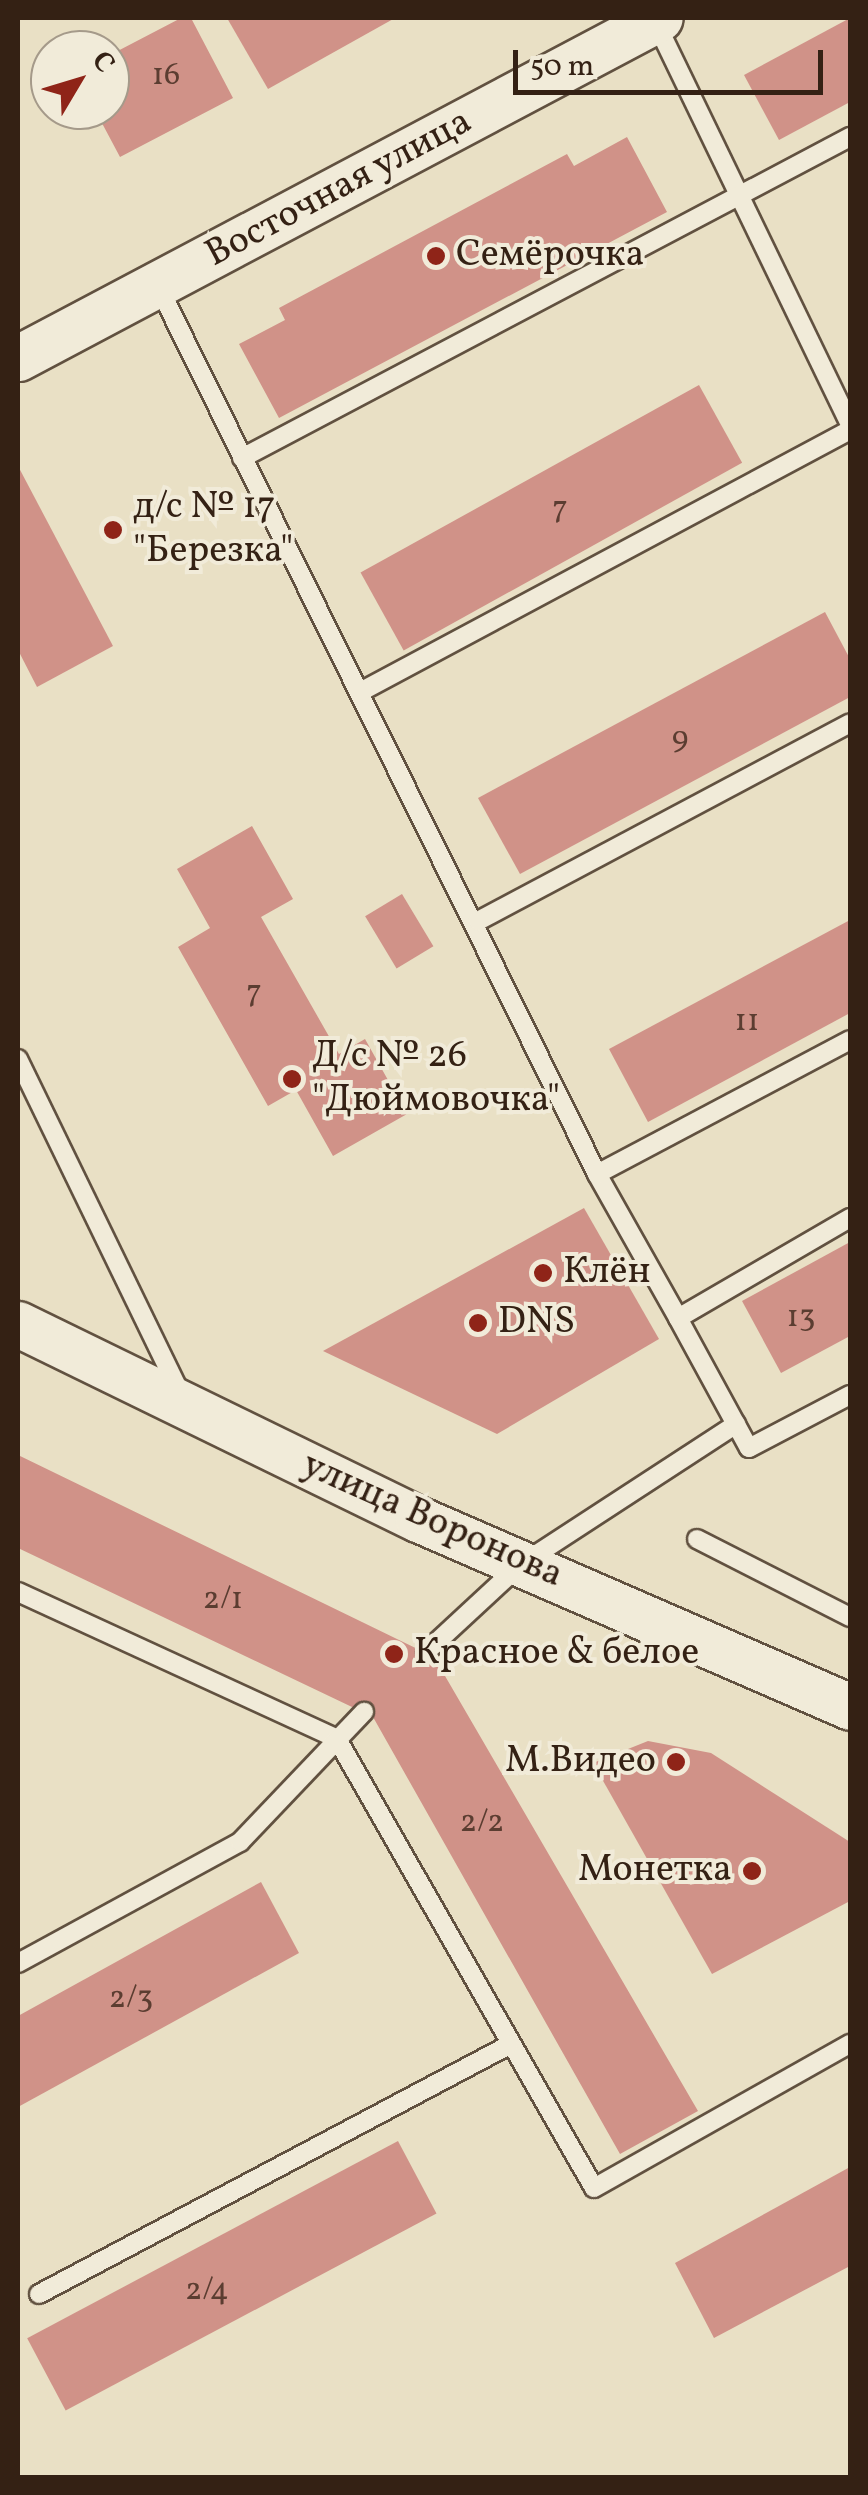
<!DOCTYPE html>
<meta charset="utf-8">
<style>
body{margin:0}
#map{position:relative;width:868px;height:2495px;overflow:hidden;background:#e9e0c5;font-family:Vollkorn,serif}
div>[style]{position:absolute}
.building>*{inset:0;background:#d09288;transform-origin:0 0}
.roads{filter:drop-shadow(2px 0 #615140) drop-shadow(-2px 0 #615140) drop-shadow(0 2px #615140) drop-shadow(0 -2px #615140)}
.service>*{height:18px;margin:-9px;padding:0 9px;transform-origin:9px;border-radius:9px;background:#f1ebd9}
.tertiary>*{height:45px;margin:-22.5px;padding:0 22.5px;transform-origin:22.5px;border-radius:22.5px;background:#f1ebd9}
.dots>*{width:28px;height:28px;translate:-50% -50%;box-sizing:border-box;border:5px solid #f1ebd9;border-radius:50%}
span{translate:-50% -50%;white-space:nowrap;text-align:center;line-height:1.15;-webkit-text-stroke:8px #f1ebd9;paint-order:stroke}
.number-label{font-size:32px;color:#5b3d31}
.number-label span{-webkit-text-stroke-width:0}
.street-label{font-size:38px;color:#342114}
.poi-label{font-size:38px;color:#342114}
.left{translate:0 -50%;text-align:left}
.right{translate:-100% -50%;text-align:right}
.frame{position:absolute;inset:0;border:20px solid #342114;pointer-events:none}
.north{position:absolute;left:30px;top:30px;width:100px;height:100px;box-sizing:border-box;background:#f1ebd9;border:2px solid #a59a8a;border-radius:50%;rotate:52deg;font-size:28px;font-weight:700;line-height:40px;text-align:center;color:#342114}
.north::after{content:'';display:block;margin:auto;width:35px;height:45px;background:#8f2418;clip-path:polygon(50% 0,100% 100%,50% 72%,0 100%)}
.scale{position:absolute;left:513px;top:50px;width:310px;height:45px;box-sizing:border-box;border:5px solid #342114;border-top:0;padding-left:12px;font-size:30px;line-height:35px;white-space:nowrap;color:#342114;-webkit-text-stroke:8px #f1ebd9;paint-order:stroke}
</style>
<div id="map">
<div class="building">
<i style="clip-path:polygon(181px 18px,191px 18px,233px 98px,120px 157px,95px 110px,110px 110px,110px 55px)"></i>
<i style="clip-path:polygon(227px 18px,395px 18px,268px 89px)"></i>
<i style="clip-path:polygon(850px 18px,850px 102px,779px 140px,744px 75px)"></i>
<i style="clip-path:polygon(627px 137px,667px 212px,279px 418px,239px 344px,285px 320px,279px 308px,567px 154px,574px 166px)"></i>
<i style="left:699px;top:385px;width:89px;height:387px;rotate:61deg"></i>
<i style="clip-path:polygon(18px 466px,113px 646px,37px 687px,18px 650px)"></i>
<i style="clip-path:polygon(825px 612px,850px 659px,850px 697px,520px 874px,478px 798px)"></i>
<i style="clip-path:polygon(252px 826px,293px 899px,261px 917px,339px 1054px,365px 1039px,407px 1114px,333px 1156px,296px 1090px,268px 1106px,178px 947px,210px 928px,177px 869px)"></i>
<i style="left:402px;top:894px;width:61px;height:43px;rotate:59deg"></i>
<i style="clip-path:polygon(850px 920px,850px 1013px,648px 1122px,609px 1049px)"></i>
<i style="clip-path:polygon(584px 1208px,659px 1339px,497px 1434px,323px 1351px)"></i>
<i style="clip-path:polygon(850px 1242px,850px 1336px,781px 1373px,742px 1301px)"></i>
<i style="clip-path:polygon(18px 1455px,434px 1657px,698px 2111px,620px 2154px,373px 1717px,18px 1548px)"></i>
<i style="clip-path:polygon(648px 1741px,711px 1753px,850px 1842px,850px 1901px,712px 1974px,593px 1763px)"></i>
<i style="clip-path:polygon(261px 1882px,299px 1953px,18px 2107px,18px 2016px)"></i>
<i style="left:398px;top:2141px;width:82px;height:420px;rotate:62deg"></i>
<i style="clip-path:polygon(850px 2167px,850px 2266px,714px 2338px,675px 2263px)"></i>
</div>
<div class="roads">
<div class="service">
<i style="left:655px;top:21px;width:449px;rotate:64.2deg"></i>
<i style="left:158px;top:286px;width:991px;rotate:63.69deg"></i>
<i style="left:597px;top:1174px;width:165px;rotate:60.6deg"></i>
<i style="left:242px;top:458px;width:688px;rotate:-27.83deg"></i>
<i style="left:362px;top:691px;width:553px;rotate:-28.14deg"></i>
<i style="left:478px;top:921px;width:421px;rotate:-28deg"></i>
<i style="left:18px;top:1059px;width:369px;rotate:64.1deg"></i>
<i style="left:597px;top:1174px;width:286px;rotate:-27.9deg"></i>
<i style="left:850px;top:1218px;width:199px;rotate:149.8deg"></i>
<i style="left:678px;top:1318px;width:148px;rotate:61.4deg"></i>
<i style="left:749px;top:1448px;width:114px;rotate:-27.7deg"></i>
<i style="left:697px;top:1539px;width:172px;rotate:27deg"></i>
<i style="left:18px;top:1592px;width:351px;rotate:24.7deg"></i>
<i style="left:337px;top:1739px;width:517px;rotate:60.21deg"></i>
<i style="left:594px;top:2188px;width:294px;rotate:-29.4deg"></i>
<i style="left:426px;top:1652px;width:128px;rotate:-42.8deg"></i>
<i style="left:520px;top:1565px;width:258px;rotate:-33.1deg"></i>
<i style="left:18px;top:1963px;width:253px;rotate:-28.6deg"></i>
<i style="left:240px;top:1842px;width:180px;rotate:-46.4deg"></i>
<i style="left:39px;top:2294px;width:532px;rotate:-27.91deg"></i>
</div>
<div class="tertiary">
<i style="left:18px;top:358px;width:726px;rotate:-27.91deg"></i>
<i style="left:18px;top:1324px;width:445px;rotate:26deg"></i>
<i style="left:418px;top:1519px;width:471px;rotate:23.5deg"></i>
</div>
</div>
<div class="dots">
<i style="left:436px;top:256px;background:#8f2418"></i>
<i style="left:113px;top:530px;background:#8f2418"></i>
<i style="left:292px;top:1079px;background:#8f2418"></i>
<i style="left:543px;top:1273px;background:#8f2418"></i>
<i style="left:478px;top:1323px;background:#8f2418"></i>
<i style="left:394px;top:1654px;background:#8f2418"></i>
<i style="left:676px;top:1762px;background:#8f2418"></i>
<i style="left:752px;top:1871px;background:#8f2418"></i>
</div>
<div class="number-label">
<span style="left:166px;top:76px">16</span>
<span style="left:560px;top:509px">7</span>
<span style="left:680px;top:739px">9</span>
<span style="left:254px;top:993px">7</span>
<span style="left:747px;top:1022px">11</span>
<span style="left:801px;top:1318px">13</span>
<span style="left:223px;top:1600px">2/1</span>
<span style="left:482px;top:1823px">2/2</span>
<span style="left:131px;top:1999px">2/3</span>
<span style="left:207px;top:2291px">2/4</span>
</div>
<div class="street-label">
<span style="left:339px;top:189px;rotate:-28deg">Восточная улица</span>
<span style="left:432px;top:1521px;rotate:24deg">улица Воронова</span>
</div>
<div class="poi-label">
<span class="left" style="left:456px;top:256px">Семёрочка</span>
<span class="left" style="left:133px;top:530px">д/с № 17<br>"Березка"</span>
<span class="left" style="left:312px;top:1079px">Д/с № 26<br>"Дюймовочка"</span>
<span class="left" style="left:563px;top:1273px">Клён</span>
<span class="left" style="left:498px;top:1323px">DNS</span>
<span class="left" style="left:414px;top:1654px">Красное &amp; белое</span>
<span class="right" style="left:656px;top:1762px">М.Видео</span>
<span class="right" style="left:732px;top:1871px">Монетка</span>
</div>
<div class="frame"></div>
<div class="north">С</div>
<div class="scale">50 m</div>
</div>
